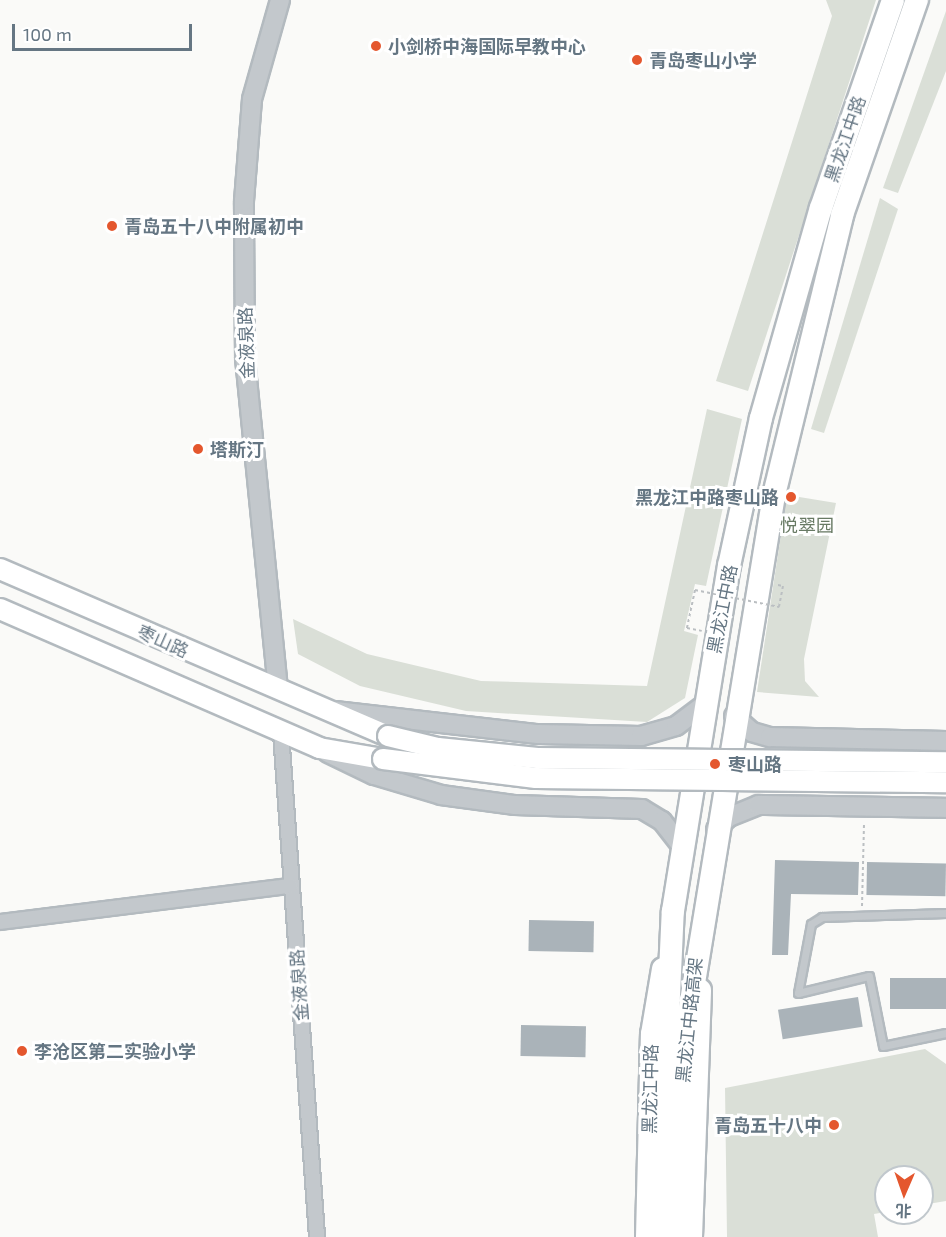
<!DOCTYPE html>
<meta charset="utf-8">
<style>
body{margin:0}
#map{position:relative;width:946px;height:1237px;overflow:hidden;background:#fafaf8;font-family:"Exo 2","Noto Sans SC",sans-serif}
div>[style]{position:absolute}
.green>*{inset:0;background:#dadfd7}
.building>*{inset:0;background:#aab3b9;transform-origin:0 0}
.path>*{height:2px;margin-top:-1px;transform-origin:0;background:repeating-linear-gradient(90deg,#bbbfc2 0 3px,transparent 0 6px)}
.roads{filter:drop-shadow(2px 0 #b3babf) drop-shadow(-2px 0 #b3babf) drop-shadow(0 2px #b3babf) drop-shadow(0 -2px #b3babf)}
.service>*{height:7px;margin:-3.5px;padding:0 3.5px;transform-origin:3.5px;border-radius:3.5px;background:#c3c8cc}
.minor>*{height:14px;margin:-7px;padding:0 7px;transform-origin:7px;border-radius:7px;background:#c3c8cc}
.tertiary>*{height:18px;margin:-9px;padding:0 9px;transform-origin:9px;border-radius:9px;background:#c3c8cc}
.secondary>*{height:20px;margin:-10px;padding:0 10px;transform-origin:10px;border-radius:10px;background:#fff}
.primary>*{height:22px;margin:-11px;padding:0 11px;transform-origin:11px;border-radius:11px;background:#fff}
.trunk>*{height:22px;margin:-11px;padding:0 11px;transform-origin:11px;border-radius:11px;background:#fff}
.path-bridge>*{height:2px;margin-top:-1px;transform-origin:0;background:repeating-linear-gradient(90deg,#bbbfc2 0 3px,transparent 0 6px)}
.bridges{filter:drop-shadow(2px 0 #b3babf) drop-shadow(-2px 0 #b3babf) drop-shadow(0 2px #b3babf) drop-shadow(0 -2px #b3babf)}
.secondary-bridge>*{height:20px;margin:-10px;padding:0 10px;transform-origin:10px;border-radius:10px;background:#fff}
.dots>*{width:16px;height:16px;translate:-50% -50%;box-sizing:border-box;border:3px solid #fff;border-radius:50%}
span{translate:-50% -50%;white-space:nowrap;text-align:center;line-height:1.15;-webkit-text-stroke:6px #fff;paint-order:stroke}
.poi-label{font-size:18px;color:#657683;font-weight:700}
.left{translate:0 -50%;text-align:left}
.right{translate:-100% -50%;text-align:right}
.street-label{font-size:18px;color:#657683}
.park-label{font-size:18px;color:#687a64}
.north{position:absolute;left:874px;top:1165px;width:60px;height:60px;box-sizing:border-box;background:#fff;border:2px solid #c1c8cd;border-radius:50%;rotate:182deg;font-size:16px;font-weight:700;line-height:24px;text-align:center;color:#657683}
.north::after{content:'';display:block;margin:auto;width:21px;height:27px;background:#e4572e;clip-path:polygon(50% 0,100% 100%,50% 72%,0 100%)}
.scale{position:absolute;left:12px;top:24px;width:180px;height:27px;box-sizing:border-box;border:3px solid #657683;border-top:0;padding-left:8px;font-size:18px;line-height:21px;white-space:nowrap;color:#657683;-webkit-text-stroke:4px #fff;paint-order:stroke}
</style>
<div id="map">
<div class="green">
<i style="clip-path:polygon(826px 0,876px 0,748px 391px,716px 381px,832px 16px)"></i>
<i style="clip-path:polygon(946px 11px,946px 71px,898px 193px,883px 188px)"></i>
<i style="clip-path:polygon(880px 198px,898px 209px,824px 433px,811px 429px)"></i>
<i style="clip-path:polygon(707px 409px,742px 419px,706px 586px,695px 584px,684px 631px,698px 635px,685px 698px,647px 722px,466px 711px,360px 686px,298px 654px,293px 619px,367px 654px,481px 681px,647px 686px)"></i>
<i style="clip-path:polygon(787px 495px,836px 503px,804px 659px,805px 681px,819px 697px,757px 692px)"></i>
<i style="clip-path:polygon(925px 1049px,946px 1064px,946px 1201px,922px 1205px,922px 1177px,886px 1177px,886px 1212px,874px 1214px,878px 1237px,727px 1237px,725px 1088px)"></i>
</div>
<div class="building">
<i style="clip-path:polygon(775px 860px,859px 862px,858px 895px,791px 894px,788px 955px,772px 955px)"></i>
<i style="left:867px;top:862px;width:79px;height:33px;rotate:1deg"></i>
<i style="left:529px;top:920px;width:65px;height:31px;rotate:1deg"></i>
<i style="left:946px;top:978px;width:31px;height:56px;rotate:90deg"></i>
<i style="left:858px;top:997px;width:30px;height:81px;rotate:81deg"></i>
<i style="left:521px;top:1025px;width:65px;height:31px;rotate:1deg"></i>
</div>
<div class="path">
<i style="left:778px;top:585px;width:5px;rotate:11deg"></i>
<i style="left:783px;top:586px;width:21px;rotate:101deg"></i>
<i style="left:695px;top:590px;width:39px;rotate:102deg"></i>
<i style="left:687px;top:628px;width:15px;rotate:11deg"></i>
<i style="left:862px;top:906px;width:84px;rotate:-88.6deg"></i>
</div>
<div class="roads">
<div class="service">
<i style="left:946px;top:913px;width:124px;rotate:178.2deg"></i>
<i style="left:822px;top:917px;width:13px;rotate:148deg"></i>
<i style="left:811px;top:924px;width:70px;rotate:100.7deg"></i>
<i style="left:798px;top:993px;width:73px;rotate:-13.5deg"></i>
<i style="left:869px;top:976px;width:71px;rotate:78.7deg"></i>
<i style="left:883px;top:1046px;width:64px;rotate:-11.7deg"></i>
</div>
<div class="minor">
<i style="left:281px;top:733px;width:505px;rotate:85.91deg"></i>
<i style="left:0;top:922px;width:293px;rotate:-7.1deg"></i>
</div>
<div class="tertiary">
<i style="left:278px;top:689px;width:333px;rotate:-95.7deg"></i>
<i style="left:245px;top:358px;width:157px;rotate:-90.4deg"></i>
<i style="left:244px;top:201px;width:102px;rotate:-85.5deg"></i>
<i style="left:252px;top:99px;width:103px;rotate:-74.2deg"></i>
<i style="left:335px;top:711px;width:204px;rotate:6.5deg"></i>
<i style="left:538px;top:734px;width:103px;rotate:1.1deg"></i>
<i style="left:641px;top:736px;width:36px;rotate:-16deg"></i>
<i style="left:676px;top:726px;width:35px;rotate:-37deg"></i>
<i style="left:734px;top:716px;width:24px;rotate:42deg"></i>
<i style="left:752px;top:732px;width:19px;rotate:16deg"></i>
<i style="left:770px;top:737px;width:176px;rotate:1.3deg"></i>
<i style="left:328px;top:753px;width:51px;rotate:25.6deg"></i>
<i style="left:374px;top:775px;width:70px;rotate:16.6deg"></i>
<i style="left:441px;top:795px;width:75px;rotate:7.7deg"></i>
<i style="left:515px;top:805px;width:127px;rotate:1.8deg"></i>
<i style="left:642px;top:809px;width:23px;rotate:31deg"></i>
<i style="left:662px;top:821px;width:31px;rotate:52deg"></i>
<i style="left:716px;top:829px;width:18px;rotate:-43deg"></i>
<i style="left:729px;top:817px;width:31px;rotate:-22deg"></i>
<i style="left:758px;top:805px;width:188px;rotate:0.9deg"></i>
</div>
<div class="secondary">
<i style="left:0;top:569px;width:422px;rotate:23.3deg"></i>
<i style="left:0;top:609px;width:348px;rotate:23.5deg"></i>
<i style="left:319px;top:748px;width:65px;rotate:9.8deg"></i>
</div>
<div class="primary">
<i style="left:647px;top:1237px;width:203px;rotate:-88.6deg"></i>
<i style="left:652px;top:1034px;width:66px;rotate:-80.4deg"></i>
<i style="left:691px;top:1237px;width:247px;rotate:-87.9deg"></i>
</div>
<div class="trunk">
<i style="left:658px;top:1237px;width:326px;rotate:-87.4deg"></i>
<i style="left:673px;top:911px;width:350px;rotate:-80.8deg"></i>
<i style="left:729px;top:566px;width:151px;rotate:-77.8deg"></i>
<i style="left:761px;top:418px;width:218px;rotate:-74.1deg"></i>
<i style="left:821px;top:208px;width:220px;rotate:-70.9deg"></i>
<i style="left:675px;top:1237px;width:199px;rotate:-87.1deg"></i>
<i style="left:685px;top:1038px;width:550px;rotate:-80.69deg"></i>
<i style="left:774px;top:495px;width:288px;rotate:-76.3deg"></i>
<i style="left:842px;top:215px;width:228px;rotate:-70.8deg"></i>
</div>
</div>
<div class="path-bridge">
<i style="left:695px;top:590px;width:86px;rotate:11.4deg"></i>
</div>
<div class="bridges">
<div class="secondary-bridge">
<i style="left:388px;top:736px;width:51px;rotate:13.5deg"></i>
<i style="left:438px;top:748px;width:100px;rotate:5.7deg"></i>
<i style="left:538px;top:758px;width:408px;rotate:0.6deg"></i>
<i style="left:383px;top:759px;width:154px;rotate:7.1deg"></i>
<i style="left:536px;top:778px;width:410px;rotate:0.6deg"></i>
</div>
</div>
<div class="dots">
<i style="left:376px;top:46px;background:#e4572e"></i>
<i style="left:637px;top:60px;background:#e4572e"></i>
<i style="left:112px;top:226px;background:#e4572e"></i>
<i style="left:198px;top:449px;background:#e4572e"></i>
<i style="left:791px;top:497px;background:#e4572e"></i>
<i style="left:715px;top:764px;background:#e4572e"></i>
<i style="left:22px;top:1051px;background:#e4572e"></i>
<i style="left:834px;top:1125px;background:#e4572e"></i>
</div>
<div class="poi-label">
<span class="left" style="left:388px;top:46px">小剑桥中海国际早教中心</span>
<span class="left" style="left:649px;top:60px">青岛枣山小学</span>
<span class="left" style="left:124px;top:226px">青岛五十八中附属初中</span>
<span class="left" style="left:210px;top:449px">塔斯汀</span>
<span class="right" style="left:779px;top:497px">黑龙江中路枣山路</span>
<span class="left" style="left:728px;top:764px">枣山路</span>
<span class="left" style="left:34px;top:1051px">李沧区第二实验小学</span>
<span class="right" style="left:822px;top:1125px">青岛五十八中</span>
</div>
<div class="street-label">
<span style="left:845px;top:139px;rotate:-71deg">黑龙江中路</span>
<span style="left:246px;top:343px;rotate:-92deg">金液泉路</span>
<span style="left:722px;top:609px;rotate:-79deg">黑龙江中路</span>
<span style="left:163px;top:641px;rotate:24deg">枣山路</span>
<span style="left:299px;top:985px;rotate:-94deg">金液泉路</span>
<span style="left:689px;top:1020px;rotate:-84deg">黑龙江中路高架</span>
<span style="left:650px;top:1089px;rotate:-89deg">黑龙江中路</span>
</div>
<div class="park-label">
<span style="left:807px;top:525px">悦翠园</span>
</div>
<div class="north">北</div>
<div class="scale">100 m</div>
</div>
